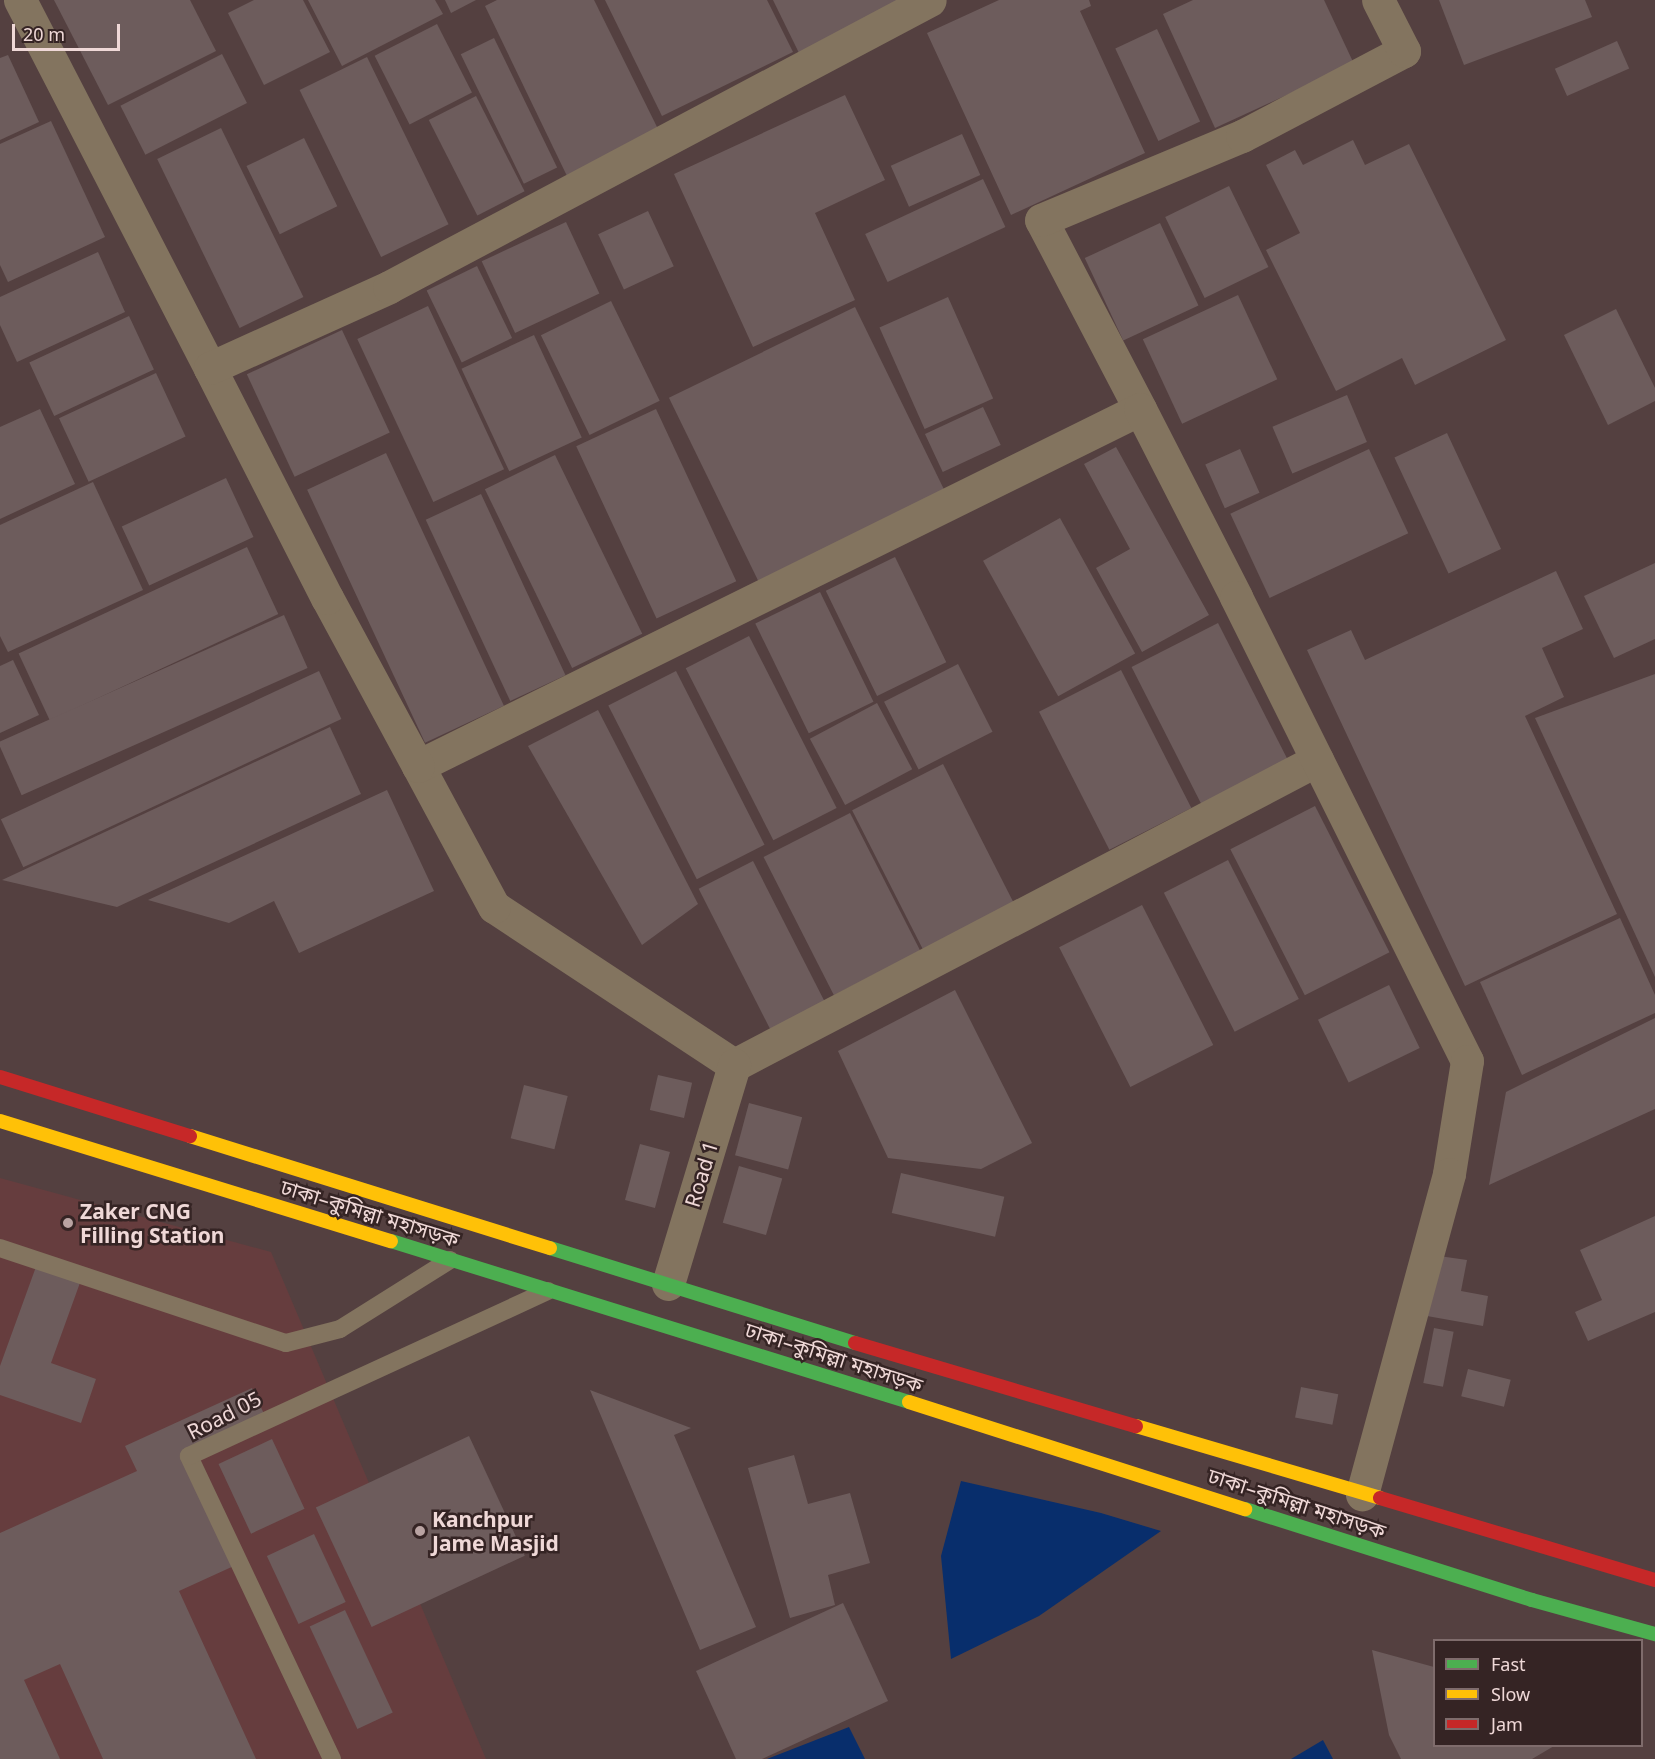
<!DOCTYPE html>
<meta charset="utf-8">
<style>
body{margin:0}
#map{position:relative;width:1655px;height:1759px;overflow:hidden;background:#544040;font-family:"Noto Sans","Noto Sans Bengali",sans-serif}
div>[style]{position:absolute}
.built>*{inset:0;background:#663d3e}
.water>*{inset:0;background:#082e6c}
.building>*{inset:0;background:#6d5c5c;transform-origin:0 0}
.lane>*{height:18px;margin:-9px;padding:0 9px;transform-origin:9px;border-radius:9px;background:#83745f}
.street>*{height:33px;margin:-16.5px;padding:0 16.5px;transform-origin:16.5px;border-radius:16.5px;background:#83745f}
.fast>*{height:14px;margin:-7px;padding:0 7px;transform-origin:7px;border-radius:7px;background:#4caf50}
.slow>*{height:14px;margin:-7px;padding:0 7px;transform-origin:7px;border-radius:7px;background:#ffc107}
.jam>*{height:14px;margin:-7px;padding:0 7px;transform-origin:7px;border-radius:7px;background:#c62828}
.dots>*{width:16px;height:16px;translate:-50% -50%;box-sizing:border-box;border:3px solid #352424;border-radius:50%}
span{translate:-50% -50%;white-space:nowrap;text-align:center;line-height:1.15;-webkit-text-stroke:5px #352424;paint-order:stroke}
.street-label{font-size:21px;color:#efd8d7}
.poi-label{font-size:21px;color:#efd8d7;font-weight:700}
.left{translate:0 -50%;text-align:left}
.legend{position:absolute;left:1433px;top:1639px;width:210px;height:108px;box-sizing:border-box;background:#352424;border:2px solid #7f6c6c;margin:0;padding:8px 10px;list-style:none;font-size:18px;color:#efd8d7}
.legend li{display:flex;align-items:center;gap:12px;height:30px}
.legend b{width:30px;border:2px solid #7f6c6c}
.scale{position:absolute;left:12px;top:24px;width:108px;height:27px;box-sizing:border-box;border:3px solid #efd8d7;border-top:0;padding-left:8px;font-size:18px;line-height:21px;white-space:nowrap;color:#efd8d7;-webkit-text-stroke:4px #352424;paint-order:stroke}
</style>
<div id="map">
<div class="built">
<i style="clip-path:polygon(0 1178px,271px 1252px,486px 1759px,0 1759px)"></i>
</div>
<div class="water">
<i style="clip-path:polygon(961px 1481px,1101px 1513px,1161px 1531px,1039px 1616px,951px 1659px,941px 1556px)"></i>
<i style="clip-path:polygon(849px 1727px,865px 1759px,767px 1759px)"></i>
<i style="clip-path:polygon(1323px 1740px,1333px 1759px,1291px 1759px)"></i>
</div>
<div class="building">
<i style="clip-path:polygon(54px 0,190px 0,216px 51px,108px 105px)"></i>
<i style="clip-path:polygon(254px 0,303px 0,330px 52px,264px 85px,228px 13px)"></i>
<i style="clip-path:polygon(308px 0,435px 0,443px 14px,342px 66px)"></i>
<i style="clip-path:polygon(445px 0,476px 0,451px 13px)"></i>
<i style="clip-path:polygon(497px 0,594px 0,659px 131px,567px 176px,485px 6px)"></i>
<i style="clip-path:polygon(605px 0,767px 0,793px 52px,662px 116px)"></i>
<i style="clip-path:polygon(773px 0,907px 0,799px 53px)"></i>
<i style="clip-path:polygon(999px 0,1089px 0,1091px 6px,1080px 11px,1145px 153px,1011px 215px,927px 33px)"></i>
<i style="clip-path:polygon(1193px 0,1324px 0,1354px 64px,1215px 128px,1163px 14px)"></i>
<i style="clip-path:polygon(1439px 0,1585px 0,1592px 17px,1464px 65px)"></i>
<i style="left:437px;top:24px;width:77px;height:70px;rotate:63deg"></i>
<i style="left:1157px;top:29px;width:102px;height:46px;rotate:65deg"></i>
<i style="left:494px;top:38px;width:144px;height:37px;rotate:64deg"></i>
<i style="left:1617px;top:41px;width:30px;height:68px;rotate:66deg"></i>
<i style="left:222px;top:54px;width:55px;height:114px;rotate:63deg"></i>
<i style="clip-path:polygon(8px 55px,39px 122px,0 140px,0 58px)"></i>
<i style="left:367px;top:57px;width:186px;height:75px;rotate:64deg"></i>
<i style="clip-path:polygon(845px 95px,885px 180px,815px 213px,855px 300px,753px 347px,674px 174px)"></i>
<i style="left:476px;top:96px;width:107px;height:53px;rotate:63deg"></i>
<i style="clip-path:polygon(51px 121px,105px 237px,8px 282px,0 265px,0 144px)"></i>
<i style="left:221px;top:128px;width:188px;height:71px;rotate:64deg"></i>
<i style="left:962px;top:134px;width:45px;height:78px;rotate:66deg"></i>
<i style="left:304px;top:138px;width:76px;height:64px;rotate:64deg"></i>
<i style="clip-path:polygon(1353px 140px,1365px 165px,1409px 144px,1506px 340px,1415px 385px,1402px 358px,1336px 391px,1266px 250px,1300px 233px,1266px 165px,1295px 150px,1303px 165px)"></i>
<i style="left:983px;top:179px;width:53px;height:130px;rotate:65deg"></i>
<i style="left:1229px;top:186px;width:90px;height:71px;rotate:64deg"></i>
<i style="left:648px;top:211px;width:61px;height:55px;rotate:65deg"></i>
<i style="left:566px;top:222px;width:79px;height:93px;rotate:65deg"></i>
<i style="left:1160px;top:223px;width:91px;height:83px;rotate:65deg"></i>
<i style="clip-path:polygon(98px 252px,125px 312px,17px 362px,0 325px,0 297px)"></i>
<i style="left:477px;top:266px;width:80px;height:56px;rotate:64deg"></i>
<i style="left:1238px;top:295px;width:93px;height:105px;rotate:65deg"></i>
<i style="left:948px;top:297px;width:111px;height:75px;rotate:66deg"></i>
<i style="left:611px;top:301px;width:111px;height:78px;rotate:64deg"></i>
<i style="left:428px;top:306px;width:180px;height:78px;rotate:65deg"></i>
<i style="left:855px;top:307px;width:205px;height:207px;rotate:64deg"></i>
<i style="clip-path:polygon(1616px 309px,1655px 388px,1655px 401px,1608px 425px,1564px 335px)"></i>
<i style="left:129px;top:316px;width:59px;height:110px;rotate:65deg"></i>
<i style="left:342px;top:330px;width:113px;height:105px;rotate:65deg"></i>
<i style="left:534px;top:335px;width:113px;height:80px;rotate:65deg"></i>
<i style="left:156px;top:373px;width:70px;height:107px;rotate:65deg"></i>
<i style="left:1347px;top:395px;width:51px;height:81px;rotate:67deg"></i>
<i style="left:983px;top:407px;width:42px;height:64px;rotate:65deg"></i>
<i style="clip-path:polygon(40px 409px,75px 484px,0 519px,0 427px)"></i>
<i style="left:656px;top:409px;width:190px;height:88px;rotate:65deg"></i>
<i style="left:1447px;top:433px;width:128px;height:58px;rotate:65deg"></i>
<i style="clip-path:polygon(1116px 447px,1209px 615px,1142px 652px,1096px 568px,1130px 549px,1084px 464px)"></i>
<i style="left:1240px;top:449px;width:48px;height:38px;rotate:66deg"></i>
<i style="left:1369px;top:449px;width:93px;height:153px;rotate:65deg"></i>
<i style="left:386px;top:453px;width:279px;height:87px;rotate:65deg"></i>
<i style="left:555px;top:455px;width:199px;height:78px;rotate:64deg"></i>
<i style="left:226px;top:478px;width:65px;height:115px;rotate:65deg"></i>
<i style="clip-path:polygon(93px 482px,143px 590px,8px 652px,0 636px,0 525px)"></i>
<i style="left:481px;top:494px;width:200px;height:61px;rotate:65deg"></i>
<i style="left:1060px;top:518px;width:155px;height:88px;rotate:61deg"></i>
<i style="left:247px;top:547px;width:74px;height:252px;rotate:65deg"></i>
<i style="left:895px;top:557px;width:117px;height:77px;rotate:64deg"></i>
<i style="clip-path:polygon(1655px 563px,1655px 639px,1614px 658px,1584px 596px)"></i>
<i style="clip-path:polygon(1556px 571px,1583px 629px,1542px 648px,1564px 697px,1525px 716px,1617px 914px,1465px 986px,1307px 650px,1351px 630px,1365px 660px)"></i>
<i style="left:820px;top:592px;width:122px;height:72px;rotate:64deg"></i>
<i style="left:284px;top:615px;width:58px;height:313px;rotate:66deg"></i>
<i style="left:1218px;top:623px;width:155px;height:97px;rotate:63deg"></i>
<i style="left:749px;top:636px;width:193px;height:71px;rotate:63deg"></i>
<i style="clip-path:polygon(13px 660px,39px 715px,0 733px,0 666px)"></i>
<i style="left:958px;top:664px;width:76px;height:83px;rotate:63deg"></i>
<i style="left:1121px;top:670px;width:155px;height:92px;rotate:63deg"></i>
<i style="left:319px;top:671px;width:53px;height:351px;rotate:65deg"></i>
<i style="left:676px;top:671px;width:195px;height:76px;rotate:63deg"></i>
<i style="clip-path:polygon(1655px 674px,1655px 977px,1535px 718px)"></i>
<i style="left:877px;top:703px;width:75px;height:76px;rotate:62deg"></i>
<i style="clip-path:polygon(598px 710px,698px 904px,642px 945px,528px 746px)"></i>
<i style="clip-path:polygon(330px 727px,361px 794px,117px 907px,2px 880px)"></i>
<i style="left:943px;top:764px;width:157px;height:102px;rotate:63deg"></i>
<i style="clip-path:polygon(387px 790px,434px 891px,299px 953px,274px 901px,229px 923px,148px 900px)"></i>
<i style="left:1315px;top:806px;width:164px;height:95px;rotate:63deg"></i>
<i style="left:850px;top:813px;width:155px;height:97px;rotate:63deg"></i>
<i style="left:1228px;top:860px;width:156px;height:72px;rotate:63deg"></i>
<i style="left:753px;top:861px;width:165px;height:61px;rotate:63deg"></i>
<i style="left:1142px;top:905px;width:157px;height:93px;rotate:63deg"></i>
<i style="clip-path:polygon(1620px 918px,1655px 995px,1655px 1013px,1522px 1075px,1480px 982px)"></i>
<i style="left:1389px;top:985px;width:70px;height:79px;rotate:64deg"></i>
<i style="clip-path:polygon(955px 990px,1032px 1143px,981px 1169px,888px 1158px,838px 1051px)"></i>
<i style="clip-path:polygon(1655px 1018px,1655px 1109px,1489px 1185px,1506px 1092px)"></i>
<i style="left:658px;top:1075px;width:35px;height:36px;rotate:13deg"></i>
<i style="left:524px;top:1085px;width:45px;height:55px;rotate:14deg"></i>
<i style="left:749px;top:1103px;width:55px;height:54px;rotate:15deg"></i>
<i style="left:640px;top:1144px;width:31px;height:58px;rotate:15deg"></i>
<i style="left:739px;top:1166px;width:45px;height:59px;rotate:16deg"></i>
<i style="left:901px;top:1173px;width:106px;height:41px;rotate:13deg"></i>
<i style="clip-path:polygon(1655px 1216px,1655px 1312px,1588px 1341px,1575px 1312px,1602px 1300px,1580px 1250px)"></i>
<i style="clip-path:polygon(1439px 1256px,1467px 1260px,1461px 1291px,1488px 1296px,1483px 1326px,1427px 1316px)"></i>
<i style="clip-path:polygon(37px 1264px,81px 1280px,51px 1363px,96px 1379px,81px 1423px,0 1395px,0 1366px)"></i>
<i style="left:1434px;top:1328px;width:20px;height:56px;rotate:11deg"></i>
<i style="left:1468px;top:1369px;width:44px;height:28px;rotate:14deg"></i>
<i style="left:1301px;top:1387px;width:38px;height:31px;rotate:11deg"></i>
<i style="clip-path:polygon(252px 1388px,265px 1416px,184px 1452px,236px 1565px,179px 1591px,256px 1759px,103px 1759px,60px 1664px,24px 1680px,60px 1759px,0 1759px,0 1533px,137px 1471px,125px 1446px)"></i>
<i style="clip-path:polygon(590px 1390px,691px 1428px,674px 1435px,756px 1627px,700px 1650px)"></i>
<i style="left:469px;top:1436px;width:132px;height:169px;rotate:65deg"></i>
<i style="left:272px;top:1439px;width:77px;height:59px;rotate:65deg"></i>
<i style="clip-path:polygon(794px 1455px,808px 1504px,850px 1493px,870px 1563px,828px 1575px,835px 1605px,790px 1618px,748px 1468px)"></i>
<i style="left:314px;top:1534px;width:75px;height:52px;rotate:65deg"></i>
<i style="clip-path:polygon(843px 1603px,888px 1701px,762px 1759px,736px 1759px,696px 1671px)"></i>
<i style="left:345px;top:1610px;width:113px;height:39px;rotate:65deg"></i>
<i style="clip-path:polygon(1372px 1650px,1434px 1667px,1434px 1746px,1554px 1746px,1532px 1759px,1401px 1759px,1389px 1735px)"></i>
</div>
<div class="lane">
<i style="left:0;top:1248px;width:301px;rotate:18.4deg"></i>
<i style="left:286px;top:1343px;width:56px;rotate:-14.5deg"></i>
<i style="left:340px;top:1329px;width:130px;rotate:-32.1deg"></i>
<i style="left:332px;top:1759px;width:335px;rotate:-115.3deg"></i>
<i style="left:189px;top:1456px;width:395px;rotate:-24.7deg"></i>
</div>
<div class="street">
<i style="left:20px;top:0;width:414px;rotate:62.7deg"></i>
<i style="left:1140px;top:409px;width:213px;rotate:-117.6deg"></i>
<i style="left:1041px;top:220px;width:218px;rotate:-22.7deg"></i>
<i style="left:1242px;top:136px;width:183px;rotate:-27.7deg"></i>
<i style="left:1404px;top:51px;width:57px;rotate:-117deg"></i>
<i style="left:1317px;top:760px;width:658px;rotate:152.38deg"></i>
<i style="left:734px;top:1065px;width:287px;rotate:-146.6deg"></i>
<i style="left:494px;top:907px;width:160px;rotate:-118.3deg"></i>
<i style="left:418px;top:766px;width:805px;rotate:-26.31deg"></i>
<i style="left:1140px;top:409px;width:211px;rotate:62.9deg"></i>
<i style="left:1236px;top:597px;width:518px;rotate:63.53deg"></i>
<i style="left:1467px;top:1061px;width:114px;rotate:99.1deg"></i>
<i style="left:1449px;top:1174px;width:332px;rotate:105.2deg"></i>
<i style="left:418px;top:766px;width:191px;rotate:-118.4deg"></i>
<i style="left:327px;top:598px;width:258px;rotate:-117deg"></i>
<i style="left:210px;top:368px;width:196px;rotate:-24.3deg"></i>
<i style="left:389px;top:287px;width:612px;rotate:-27.95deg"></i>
<i style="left:668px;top:1284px;width:229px;rotate:-73.2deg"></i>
</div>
<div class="fast">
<i style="left:391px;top:1241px;width:542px;rotate:17.27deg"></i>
<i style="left:550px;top:1248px;width:319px;rotate:17.3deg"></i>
<i style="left:1245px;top:1509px;width:301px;rotate:17.6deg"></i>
<i style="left:1532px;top:1600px;width:128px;rotate:15.5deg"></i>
</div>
<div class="slow">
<i style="left:0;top:1121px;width:409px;rotate:17.1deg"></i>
<i style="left:190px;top:1136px;width:377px;rotate:17.3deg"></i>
<i style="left:909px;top:1402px;width:353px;rotate:17.7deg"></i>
<i style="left:1136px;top:1426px;width:254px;rotate:16.4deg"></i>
</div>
<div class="jam">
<i style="left:0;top:1077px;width:199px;rotate:17.3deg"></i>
<i style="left:855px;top:1343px;width:293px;rotate:16.5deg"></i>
<i style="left:1380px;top:1498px;width:287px;rotate:16.6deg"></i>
</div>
<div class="dots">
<i style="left:68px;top:1223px;background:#b9a3a2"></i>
<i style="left:420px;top:1531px;background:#b9a3a2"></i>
</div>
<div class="street-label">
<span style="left:701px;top:1174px;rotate:-73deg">Road 1</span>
<span style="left:370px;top:1213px;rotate:17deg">ঢাকা–কুমিল্লা মহাসড়ক</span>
<span style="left:834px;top:1357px;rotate:18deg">ঢাকা–কুমিল্লা মহাসড়ক</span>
<span style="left:224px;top:1415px;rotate:-27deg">Road 05</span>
<span style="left:1297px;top:1503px;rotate:18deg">ঢাকা–কুমিল্লা মহাসড়ক</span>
</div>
<div class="poi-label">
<span class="left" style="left:80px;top:1223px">Zaker CNG<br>Filling Station</span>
<span class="left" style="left:432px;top:1531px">Kanchpur<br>Jame Masjid</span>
</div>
<ul class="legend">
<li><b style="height:8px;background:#4caf50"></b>Fast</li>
<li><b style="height:8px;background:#ffc107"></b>Slow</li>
<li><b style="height:8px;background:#c62828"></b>Jam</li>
</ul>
<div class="scale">20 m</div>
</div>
